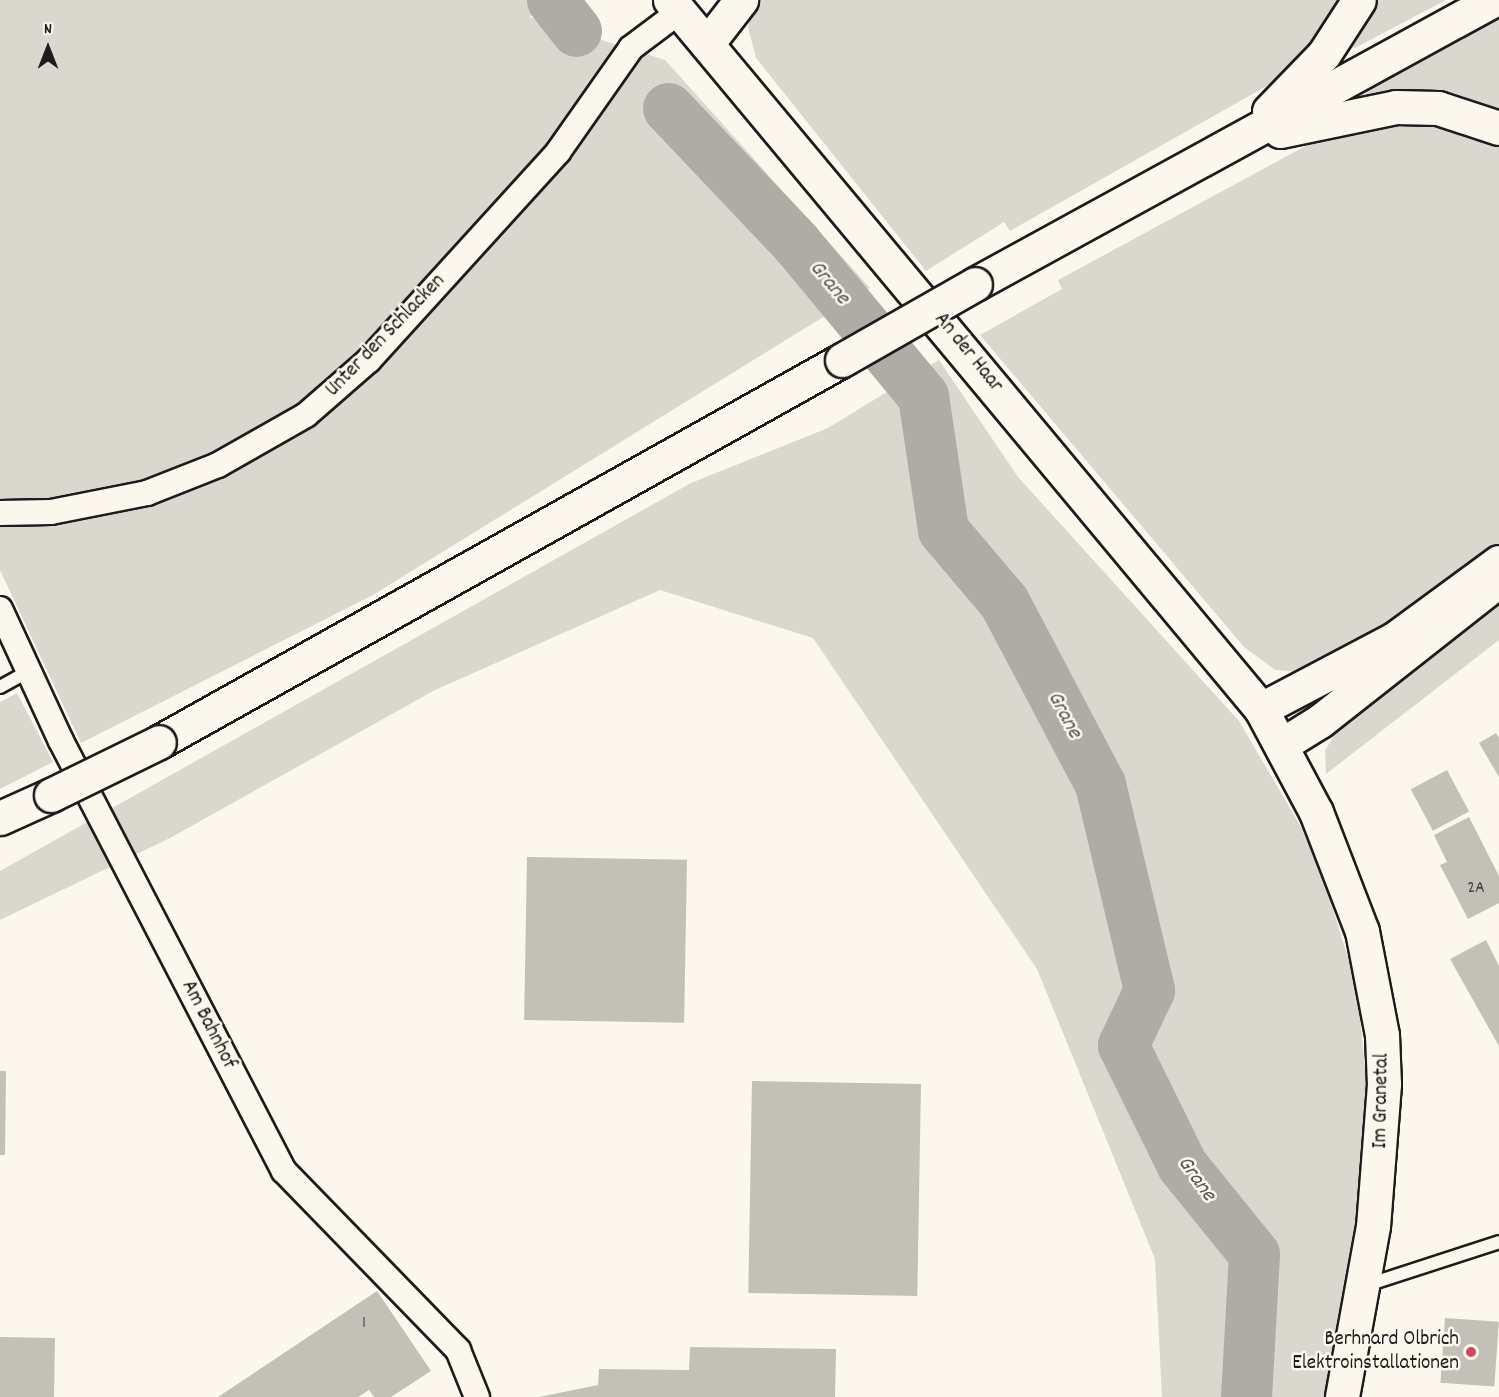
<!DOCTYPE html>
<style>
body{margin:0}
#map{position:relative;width:1499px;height:1397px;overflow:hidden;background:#fbf7ec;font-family:Dekko,sans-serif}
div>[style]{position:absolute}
.green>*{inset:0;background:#dad7ce}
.river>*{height:51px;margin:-25.5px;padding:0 25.5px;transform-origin:25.5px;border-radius:25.5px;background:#afaca5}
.building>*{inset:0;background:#c3c0b8;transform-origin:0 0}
.roads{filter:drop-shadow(2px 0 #1c1c1c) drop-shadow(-2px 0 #1c1c1c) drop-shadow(0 2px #1c1c1c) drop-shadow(0 -2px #1c1c1c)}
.lane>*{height:12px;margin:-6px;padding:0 6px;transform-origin:6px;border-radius:6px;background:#fbf7ec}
.street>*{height:24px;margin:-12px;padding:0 12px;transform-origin:12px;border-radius:12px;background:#fbf7ec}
.secondary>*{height:33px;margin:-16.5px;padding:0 16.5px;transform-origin:16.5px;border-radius:16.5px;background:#fbf7ec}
.primary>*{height:33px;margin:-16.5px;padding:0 16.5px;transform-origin:16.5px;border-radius:16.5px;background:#fbf7ec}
.highway>*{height:33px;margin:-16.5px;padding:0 16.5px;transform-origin:16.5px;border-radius:16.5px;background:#fbf7ec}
.bridges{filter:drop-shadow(2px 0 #1c1c1c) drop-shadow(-2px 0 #1c1c1c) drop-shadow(0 2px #1c1c1c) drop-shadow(0 -2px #1c1c1c)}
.highway-bridge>*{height:33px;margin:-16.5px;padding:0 16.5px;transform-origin:16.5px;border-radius:16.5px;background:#fbf7ec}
.dots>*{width:16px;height:16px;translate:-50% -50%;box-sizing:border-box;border:3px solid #fbf7ec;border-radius:50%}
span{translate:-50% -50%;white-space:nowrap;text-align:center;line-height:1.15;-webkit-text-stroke:5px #fbf7ec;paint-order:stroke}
.number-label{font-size:18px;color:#464543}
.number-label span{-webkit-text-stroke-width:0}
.street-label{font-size:21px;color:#1c1c1c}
.poi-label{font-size:21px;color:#1c1c1c}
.right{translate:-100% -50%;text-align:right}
.water-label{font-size:22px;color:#575653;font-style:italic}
.north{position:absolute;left:18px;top:18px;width:60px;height:60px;-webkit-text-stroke:4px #fbf7ec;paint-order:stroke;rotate:0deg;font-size:16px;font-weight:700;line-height:24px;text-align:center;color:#1c1c1c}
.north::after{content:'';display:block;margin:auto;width:21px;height:27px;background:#1c1c1c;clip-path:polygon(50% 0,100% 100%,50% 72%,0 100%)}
</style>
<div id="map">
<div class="green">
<i style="clip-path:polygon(0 0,559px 0,529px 17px,665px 60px,870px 288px,373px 595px,81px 743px,0 570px)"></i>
<i style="clip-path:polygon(756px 0,1345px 0,1335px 20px,1281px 78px,1010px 231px,1004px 222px,926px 271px,756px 58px,748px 27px)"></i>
<i style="clip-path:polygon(1372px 0,1446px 0,1355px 48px,1350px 44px)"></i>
<i style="clip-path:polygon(1499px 17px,1499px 114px,1365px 95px,1369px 89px)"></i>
<i style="clip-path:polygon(1437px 121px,1499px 141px,1499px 546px,1452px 590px,1303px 672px,1275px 670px,1244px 647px,980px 335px,1062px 289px,1058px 280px,1324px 136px,1355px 126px)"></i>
<i style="clip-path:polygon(939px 360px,1018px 477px,1239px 721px,1301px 827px,1327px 890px,1357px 987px,1367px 1087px,1357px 1224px,1325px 1397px,1162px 1397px,1155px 1259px,1037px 969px,813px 638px,660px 590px,435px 690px,170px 838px,0 920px,0 871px,691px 483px,828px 428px)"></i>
<i style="clip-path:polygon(1499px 592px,1499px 640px,1326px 774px,1325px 751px,1342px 721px)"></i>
<i style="clip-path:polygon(17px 693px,53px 762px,0 789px,0 702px)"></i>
</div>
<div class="river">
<i style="left:552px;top:0;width:39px;rotate:52deg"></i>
<i style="left:668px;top:108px;width:186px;rotate:46.5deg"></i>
<i style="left:796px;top:243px;width:199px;rotate:50.3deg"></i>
<i style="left:923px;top:396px;width:135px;rotate:81.5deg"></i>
<i style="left:943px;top:530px;width:94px;rotate:49.7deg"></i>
<i style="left:1004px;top:602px;width:206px;rotate:62.2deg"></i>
<i style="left:1100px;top:784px;width:212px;rotate:76.6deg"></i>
<i style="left:1149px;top:990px;width:61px;rotate:115.3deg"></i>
<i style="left:1123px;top:1045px;width:134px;rotate:63.8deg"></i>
<i style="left:1182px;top:1165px;width:114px;rotate:51deg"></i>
<i style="left:1254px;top:1254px;width:143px;rotate:93.2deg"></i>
</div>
<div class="building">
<i style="clip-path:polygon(1496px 733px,1499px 738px,1499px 777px,1479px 743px)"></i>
<i style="left:1447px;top:770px;width:47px;height:41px;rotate:62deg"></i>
<i style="clip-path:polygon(1469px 817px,1499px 876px,1499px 903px,1468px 919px,1440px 865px,1447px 862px,1434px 835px)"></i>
<i style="left:527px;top:857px;width:160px;height:163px;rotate:1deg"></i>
<i style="clip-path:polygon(1486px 940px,1499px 966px,1499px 1046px,1450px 959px)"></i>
<i style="clip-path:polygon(0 1071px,6px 1071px,5px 1155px,0 1155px)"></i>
<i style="left:752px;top:1081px;width:169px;height:212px;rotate:1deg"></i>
<i style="clip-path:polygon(377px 1291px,431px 1371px,391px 1397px,374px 1397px,369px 1390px,358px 1397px,218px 1397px)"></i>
<i style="left:1445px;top:1318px;width:54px;height:65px;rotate:4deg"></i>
<i style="left:0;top:1337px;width:55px;height:60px;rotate:1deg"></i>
<i style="clip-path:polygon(690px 1347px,836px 1349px,835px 1397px,539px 1397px,598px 1385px,599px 1369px,689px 1370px)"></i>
</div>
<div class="roads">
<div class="lane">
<i style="left:0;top:687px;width:33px;rotate:-29deg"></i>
<i style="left:1367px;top:1285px;width:139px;rotate:-18deg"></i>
</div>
<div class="street">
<i style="left:0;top:513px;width:51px;rotate:-1.1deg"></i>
<i style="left:51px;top:512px;width:98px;rotate:-11.2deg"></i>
<i style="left:147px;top:493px;width:76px;rotate:-21.5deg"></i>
<i style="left:218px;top:465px;width:101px;rotate:-29.6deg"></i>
<i style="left:306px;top:415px;width:84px;rotate:-41.1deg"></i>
<i style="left:369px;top:360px;width:281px;rotate:-47.7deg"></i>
<i style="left:558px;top:152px;width:127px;rotate:-54.9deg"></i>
<i style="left:631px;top:48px;width:60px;rotate:-36.9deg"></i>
<i style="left:0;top:609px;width:145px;rotate:65.2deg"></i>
<i style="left:61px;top:741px;width:484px;rotate:62.6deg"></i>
<i style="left:284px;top:1171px;width:250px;rotate:45.8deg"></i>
<i style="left:458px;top:1350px;width:51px;rotate:68deg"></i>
</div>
<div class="secondary">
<i style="left:670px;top:0;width:923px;rotate:50.19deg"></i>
<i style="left:1261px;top:709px;width:117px;rotate:61.9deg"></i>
<i style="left:1316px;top:812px;width:128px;rotate:68.9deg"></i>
<i style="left:1362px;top:931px;width:106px;rotate:79.1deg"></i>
<i style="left:1382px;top:1035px;width:49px;rotate:87.7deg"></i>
<i style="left:1384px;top:1084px;width:142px;rotate:94.4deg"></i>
<i style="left:1373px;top:1226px;width:174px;rotate:100.3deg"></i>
</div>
<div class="primary">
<i style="left:1283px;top:744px;width:44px;rotate:-31.9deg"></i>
<i style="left:1320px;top:721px;width:228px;rotate:-38.2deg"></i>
</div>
<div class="highway">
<i style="left:707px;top:44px;width:56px;rotate:-52.3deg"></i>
<i style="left:1269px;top:111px;width:79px;rotate:-46deg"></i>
<i style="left:1324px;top:54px;width:64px;rotate:-57.1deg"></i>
<i style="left:1280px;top:131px;width:118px;rotate:-11.7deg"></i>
<i style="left:1396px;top:107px;width:42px;rotate:1.4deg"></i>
<i style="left:1438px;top:108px;width:64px;rotate:18.2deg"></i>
<i style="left:975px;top:284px;width:591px;rotate:-28.73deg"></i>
<i style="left:1261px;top:709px;width:150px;rotate:-27.8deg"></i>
<i style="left:1394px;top:639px;width:130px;rotate:-36.3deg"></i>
<i style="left:159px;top:742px;width:783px;rotate:-29.22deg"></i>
<i style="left:0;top:818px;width:56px;rotate:-24.3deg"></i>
</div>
</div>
<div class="bridges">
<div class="highway-bridge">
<i style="left:842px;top:360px;width:153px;rotate:-29.7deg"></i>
<i style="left:51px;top:795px;width:120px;rotate:-26.1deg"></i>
</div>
</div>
<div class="dots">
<i style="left:1471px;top:1352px;background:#d1495b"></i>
</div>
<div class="number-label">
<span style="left:1476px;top:889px">2A</span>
<span style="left:364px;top:1324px">1</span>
</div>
<div class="street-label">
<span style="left:386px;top:336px;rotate:-46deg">Unter den Schlacken</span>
<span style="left:968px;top:353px;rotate:51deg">An der Haar</span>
<span style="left:208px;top:1025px;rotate:63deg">Am Bahnhof</span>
<span style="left:1382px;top:1101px;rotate:-89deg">Im Granetal</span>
</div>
<div class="poi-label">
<span class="right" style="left:1459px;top:1352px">Berhnard Olbrich<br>Elektroinstallationen</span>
</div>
<div class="water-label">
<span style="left:829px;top:283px;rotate:50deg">Grane</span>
<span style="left:1064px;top:715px;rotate:62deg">Grane</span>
<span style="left:1196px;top:1179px;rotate:54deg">Grane</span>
</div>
<div class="north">N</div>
</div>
